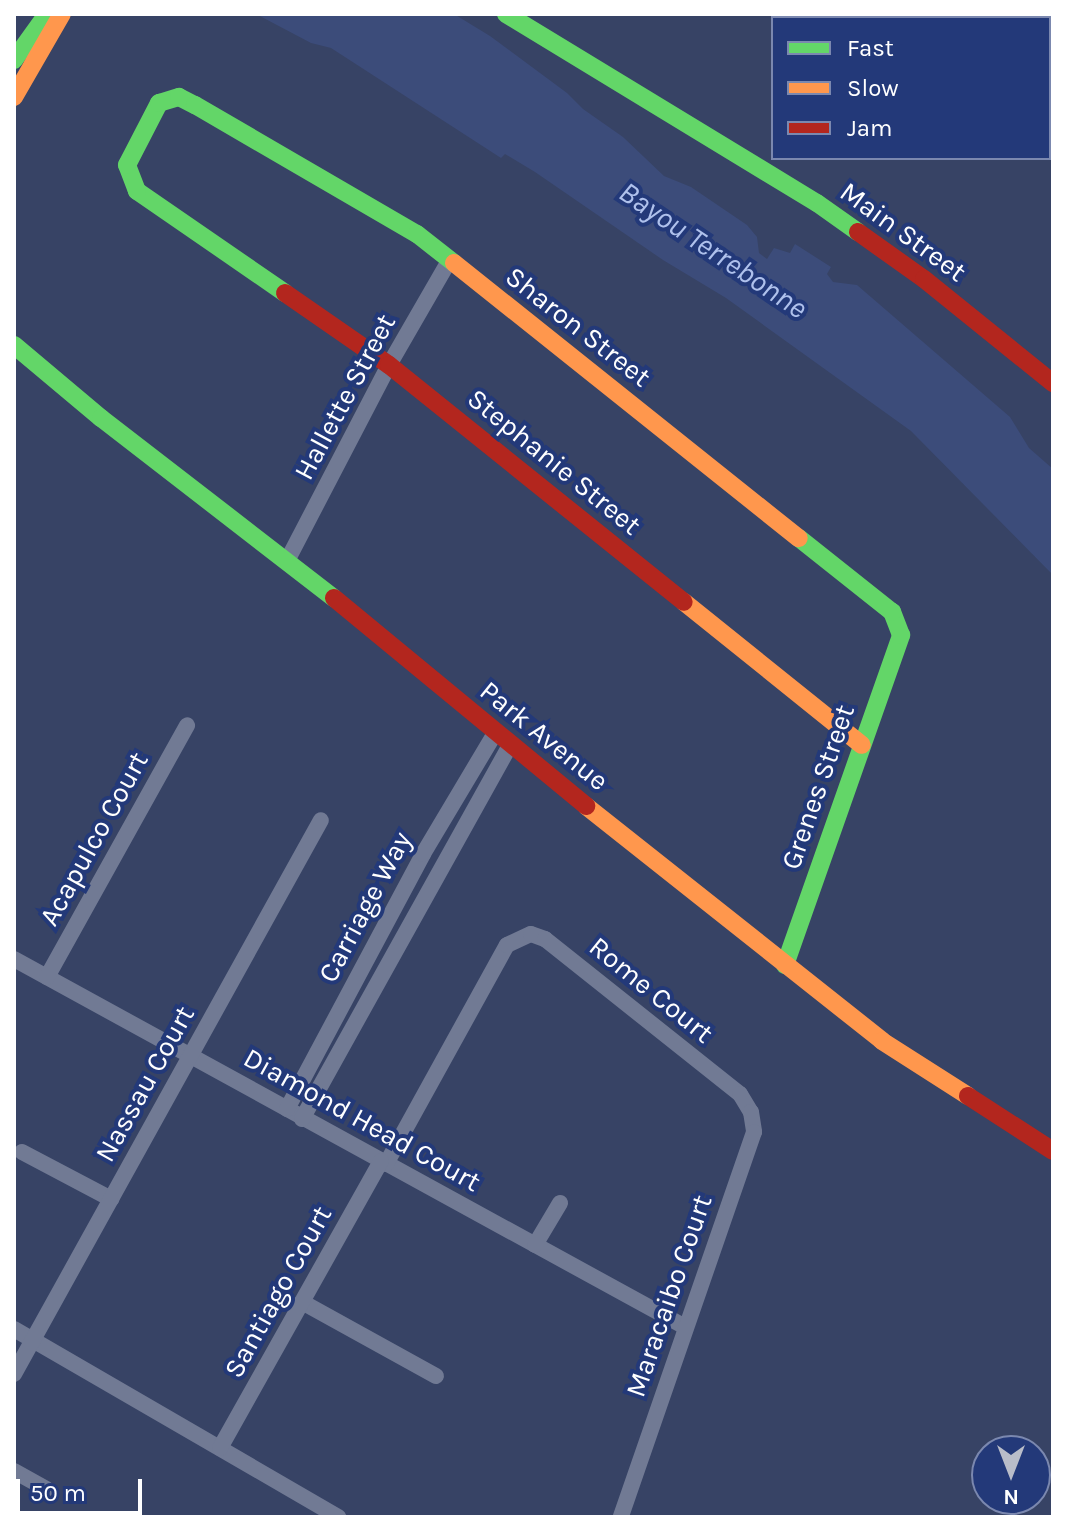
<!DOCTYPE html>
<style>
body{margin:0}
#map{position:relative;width:1067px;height:1531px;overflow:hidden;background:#374365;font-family:Karla,sans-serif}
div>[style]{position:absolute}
.water>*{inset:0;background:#3c4c7a}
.street>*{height:16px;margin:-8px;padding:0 8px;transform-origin:8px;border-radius:8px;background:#717a94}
.fast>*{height:18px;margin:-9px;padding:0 9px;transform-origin:9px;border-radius:9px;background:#63d668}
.slow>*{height:18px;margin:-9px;padding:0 9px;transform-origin:9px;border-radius:9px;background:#ff974d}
.jam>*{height:18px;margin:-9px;padding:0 9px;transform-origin:9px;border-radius:9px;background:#b3261e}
span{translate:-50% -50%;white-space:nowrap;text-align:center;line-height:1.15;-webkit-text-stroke:8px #233979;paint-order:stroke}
.street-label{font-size:28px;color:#fff}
.water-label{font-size:30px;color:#afc1ec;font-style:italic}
.frame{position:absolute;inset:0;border:16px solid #fff;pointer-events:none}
.legend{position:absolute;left:771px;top:16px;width:280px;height:144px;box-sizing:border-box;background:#233979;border:2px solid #7b88af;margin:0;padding:10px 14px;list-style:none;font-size:24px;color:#fff}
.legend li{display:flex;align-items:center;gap:16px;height:40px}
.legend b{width:40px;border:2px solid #7b88af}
.north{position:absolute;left:971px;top:1435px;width:80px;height:80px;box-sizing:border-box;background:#233979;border:2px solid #7b88af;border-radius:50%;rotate:180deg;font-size:22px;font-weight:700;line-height:32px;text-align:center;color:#fff}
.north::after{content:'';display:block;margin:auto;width:28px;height:36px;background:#b9bdc9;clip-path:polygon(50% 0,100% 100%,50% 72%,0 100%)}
.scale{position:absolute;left:16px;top:1479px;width:126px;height:36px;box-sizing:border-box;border:4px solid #fff;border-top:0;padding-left:10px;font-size:24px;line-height:28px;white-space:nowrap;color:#fff;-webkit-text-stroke:6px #233979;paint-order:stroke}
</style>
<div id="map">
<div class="water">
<i style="clip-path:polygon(256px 14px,454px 14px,490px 36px,567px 93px,583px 109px,623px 137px,664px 176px,691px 187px,747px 225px,757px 237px,759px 253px,767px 259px,774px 248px,790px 253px,795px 244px,831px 267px,827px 274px,833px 282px,857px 285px,1010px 417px,1029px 448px,1053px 469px,1053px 575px,911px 431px,726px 298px,663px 260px,535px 172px,505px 154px,501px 158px,331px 48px,311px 43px)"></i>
</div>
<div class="street">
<i style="left:288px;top:559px;width:219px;rotate:-62.5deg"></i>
<i style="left:389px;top:365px;width:120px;rotate:-60deg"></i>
<i style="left:14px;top:959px;width:765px;rotate:28.74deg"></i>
<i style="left:47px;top:977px;width:288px;rotate:-60.9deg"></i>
<i style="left:287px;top:1109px;width:289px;rotate:-61.9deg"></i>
<i style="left:423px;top:854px;width:141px;rotate:-59.2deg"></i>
<i style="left:302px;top:1119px;width:427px;rotate:-60.9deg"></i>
<i style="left:22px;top:1152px;width:101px;rotate:27.8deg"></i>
<i style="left:386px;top:1164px;width:250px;rotate:-61.1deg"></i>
<i style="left:507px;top:945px;width:26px;rotate:-25deg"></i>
<i style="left:531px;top:934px;width:15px;rotate:20deg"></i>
<i style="left:545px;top:939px;width:249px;rotate:38.5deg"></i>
<i style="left:740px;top:1094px;width:21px;rotate:59deg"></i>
<i style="left:751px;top:1112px;width:20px;rotate:81deg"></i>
<i style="left:754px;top:1132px;width:407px;rotate:109.1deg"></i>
<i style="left:535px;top:1245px;width:49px;rotate:-59.2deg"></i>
<i style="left:302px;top:1302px;width:153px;rotate:28.9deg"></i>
<i style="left:14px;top:1329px;width:375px;rotate:30.1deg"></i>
<i style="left:14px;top:1374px;width:633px;rotate:-61.01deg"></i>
<i style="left:220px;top:1448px;width:329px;rotate:-60.7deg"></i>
<i style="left:14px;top:1471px;width:37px;rotate:29deg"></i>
</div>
<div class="fast">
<i style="left:506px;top:14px;width:364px;rotate:31.3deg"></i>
<i style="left:817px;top:203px;width:50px;rotate:35.3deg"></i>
<i style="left:14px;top:60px;width:57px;rotate:-54.3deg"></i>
<i style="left:285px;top:293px;width:180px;rotate:-145.4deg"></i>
<i style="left:137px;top:191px;width:28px;rotate:-111deg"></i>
<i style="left:127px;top:165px;width:70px;rotate:-62.7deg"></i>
<i style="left:159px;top:103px;width:21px;rotate:-17deg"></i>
<i style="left:179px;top:97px;width:18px;rotate:27deg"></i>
<i style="left:195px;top:105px;width:257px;rotate:30.2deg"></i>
<i style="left:417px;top:234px;width:47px;rotate:38.1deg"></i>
<i style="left:14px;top:345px;width:114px;rotate:40deg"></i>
<i style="left:101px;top:418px;width:294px;rotate:37.7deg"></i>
<i style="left:785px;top:965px;width:350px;rotate:-70.6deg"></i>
<i style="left:901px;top:635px;width:25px;rotate:-111deg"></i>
<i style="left:892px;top:612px;width:119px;rotate:-141.5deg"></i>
</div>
<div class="slow">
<i style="left:14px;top:97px;width:96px;rotate:-60deg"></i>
<i style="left:454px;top:263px;width:441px;rotate:38.6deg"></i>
<i style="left:684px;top:602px;width:228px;rotate:38.8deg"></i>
<i style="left:586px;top:806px;width:378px;rotate:38.4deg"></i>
<i style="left:882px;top:1041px;width:102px;rotate:32.6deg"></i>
</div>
<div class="jam">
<i style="left:858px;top:232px;width:81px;rotate:35.5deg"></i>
<i style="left:924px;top:279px;width:166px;rotate:38.9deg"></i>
<i style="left:285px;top:293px;width:126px;rotate:34.7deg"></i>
<i style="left:389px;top:365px;width:378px;rotate:38.8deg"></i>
<i style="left:334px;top:598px;width:327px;rotate:39.5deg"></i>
<i style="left:968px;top:1096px;width:101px;rotate:32.9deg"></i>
</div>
<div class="street-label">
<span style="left:903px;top:232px;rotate:36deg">Main Street</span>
<span style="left:578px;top:327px;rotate:38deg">Sharon Street</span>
<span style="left:345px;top:397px;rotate:-62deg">Hallette Street</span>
<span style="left:554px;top:462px;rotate:39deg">Stephanie Street</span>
<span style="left:544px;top:736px;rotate:39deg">Park Avenue</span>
<span style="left:818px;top:787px;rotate:-71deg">Grenes Street</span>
<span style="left:94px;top:839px;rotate:-61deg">Acapulco Court</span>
<span style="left:365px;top:907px;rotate:-62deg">Carriage Way</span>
<span style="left:651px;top:990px;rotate:39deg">Rome Court</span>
<span style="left:145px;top:1084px;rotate:-61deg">Nassau Court</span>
<span style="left:362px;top:1120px;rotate:29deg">Diamond Head Court</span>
<span style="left:278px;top:1292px;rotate:-61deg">Santiago Court</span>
<span style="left:669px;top:1296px;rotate:-71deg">Maracaibo Court</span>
</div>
<div class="water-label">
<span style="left:713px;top:250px;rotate:34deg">Bayou Terrebonne</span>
</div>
<div class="frame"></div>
<ul class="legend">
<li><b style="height:10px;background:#63d668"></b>Fast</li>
<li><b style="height:10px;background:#ff974d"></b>Slow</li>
<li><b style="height:10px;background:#b3261e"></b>Jam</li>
</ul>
<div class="north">N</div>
<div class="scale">50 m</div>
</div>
